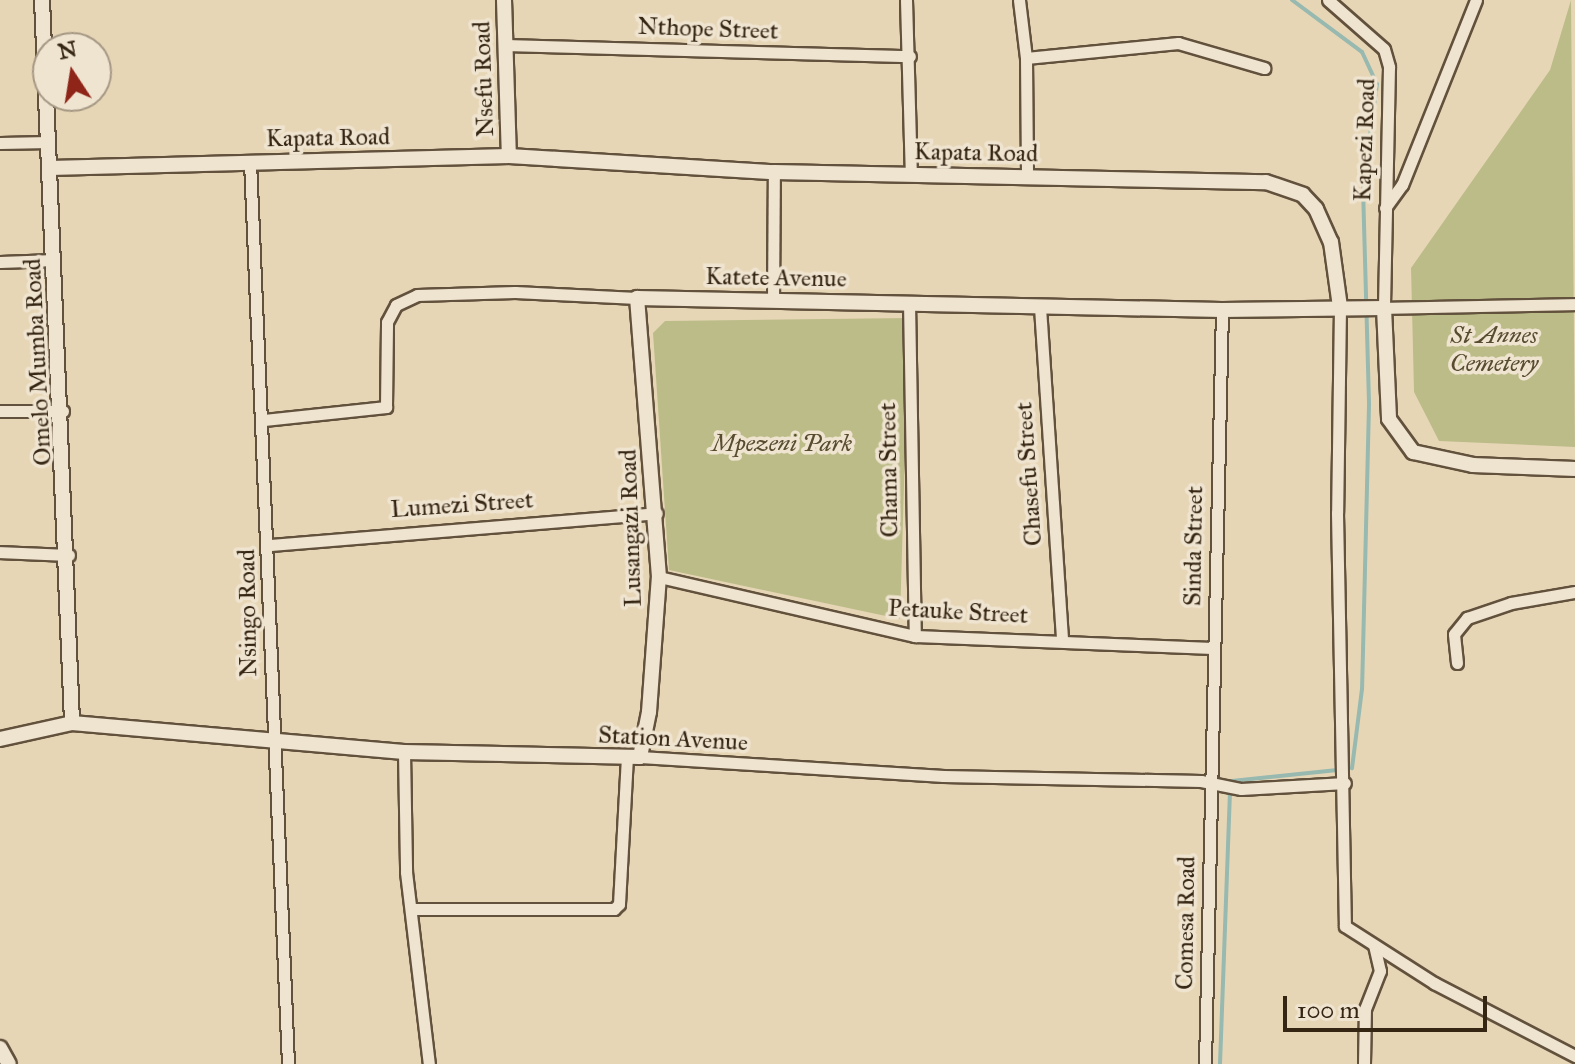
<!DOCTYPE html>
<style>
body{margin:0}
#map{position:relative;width:1575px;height:1064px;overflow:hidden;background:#e7d6b6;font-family:"IM FELL Great Primer",serif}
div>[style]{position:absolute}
.green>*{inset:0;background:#bcbc89}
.stream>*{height:4px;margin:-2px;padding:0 2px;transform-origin:2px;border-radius:2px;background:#97b9b0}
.roads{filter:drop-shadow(2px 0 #62513c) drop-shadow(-2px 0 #62513c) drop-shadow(0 2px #62513c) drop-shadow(0 -2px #62513c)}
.minor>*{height:11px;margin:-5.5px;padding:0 5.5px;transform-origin:5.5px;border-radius:5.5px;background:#efe4d0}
.tertiary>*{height:14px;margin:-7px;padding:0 7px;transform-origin:7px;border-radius:7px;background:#efe4d0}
span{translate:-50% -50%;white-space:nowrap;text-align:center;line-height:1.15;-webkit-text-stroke:7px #efe4d0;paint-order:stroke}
.street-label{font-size:24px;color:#352513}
.park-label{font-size:24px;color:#574b30;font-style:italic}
.north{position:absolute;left:32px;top:32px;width:80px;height:80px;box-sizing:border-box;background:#efe4d0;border:2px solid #a59884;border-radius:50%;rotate:348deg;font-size:22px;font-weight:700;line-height:32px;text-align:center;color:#352513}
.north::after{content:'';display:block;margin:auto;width:28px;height:36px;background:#8f2418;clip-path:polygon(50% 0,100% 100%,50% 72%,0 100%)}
.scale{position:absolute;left:1283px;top:996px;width:204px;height:36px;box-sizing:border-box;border:4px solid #352513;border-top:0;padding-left:10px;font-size:24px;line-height:28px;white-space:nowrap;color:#352513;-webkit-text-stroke:6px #efe4d0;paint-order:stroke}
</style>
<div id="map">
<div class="green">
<i style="clip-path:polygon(1571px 0,1575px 447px,1439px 441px,1414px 392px,1411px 268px,1550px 70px)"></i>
<i style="clip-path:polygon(909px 318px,900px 619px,669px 570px,653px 333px,665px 321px)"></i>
</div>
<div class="stream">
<i style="left:1292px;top:0;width:87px;rotate:36.6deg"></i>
<i style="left:1362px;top:52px;width:35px;rotate:65deg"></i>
<i style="left:1377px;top:84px;width:105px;rotate:97.7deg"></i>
<i style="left:1363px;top:188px;width:217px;rotate:88.4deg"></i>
<i style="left:1369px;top:405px;width:284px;rotate:91.4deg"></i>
<i style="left:1362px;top:689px;width:80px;rotate:97.2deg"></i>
<i style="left:1232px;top:781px;width:106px;rotate:-6deg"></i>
<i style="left:1220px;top:1064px;width:269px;rotate:-87.9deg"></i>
</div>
<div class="roads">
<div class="minor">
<i style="left:906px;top:0;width:174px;rotate:88.4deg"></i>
<i style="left:1019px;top:0;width:58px;rotate:83.1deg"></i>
<i style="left:1026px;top:58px;width:118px;rotate:89.5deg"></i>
<i style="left:1328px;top:0;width:74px;rotate:41.2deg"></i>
<i style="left:1384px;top:49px;width:19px;rotate:74deg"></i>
<i style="left:1389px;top:67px;width:241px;rotate:91.2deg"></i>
<i style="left:1384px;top:308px;width:191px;rotate:-1.2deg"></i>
<i style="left:505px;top:45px;width:405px;rotate:1.6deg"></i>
<i style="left:1026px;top:58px;width:153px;rotate:-5.6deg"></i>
<i style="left:1178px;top:43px;width:90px;rotate:16.2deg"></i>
<i style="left:0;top:143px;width:49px;rotate:-1.2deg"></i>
<i style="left:250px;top:161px;width:904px;rotate:87.59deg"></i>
<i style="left:1385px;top:208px;width:29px;rotate:-54deg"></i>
<i style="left:1402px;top:185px;width:199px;rotate:-68.2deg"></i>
<i style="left:0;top:262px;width:54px;rotate:-2.1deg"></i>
<i style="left:773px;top:301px;width:129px;rotate:-89.6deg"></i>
<i style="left:909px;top:302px;width:334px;rotate:89deg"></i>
<i style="left:1040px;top:307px;width:332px;rotate:86.2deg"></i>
<i style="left:1340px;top:307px;width:206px;rotate:90.8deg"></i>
<i style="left:1337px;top:513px;width:413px;rotate:88.9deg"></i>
<i style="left:1345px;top:926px;width:106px;rotate:32.6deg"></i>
<i style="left:1434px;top:983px;width:159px;rotate:27.4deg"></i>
<i style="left:0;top:411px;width:63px"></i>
<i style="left:264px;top:420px;width:123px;rotate:-6.1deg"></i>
<i style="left:386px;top:407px;width:85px;rotate:-89.3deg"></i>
<i style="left:387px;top:322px;width:19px;rotate:-62deg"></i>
<i style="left:396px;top:305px;width:23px;rotate:-25deg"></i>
<i style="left:417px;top:295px;width:98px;rotate:-1.8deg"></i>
<i style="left:515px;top:292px;width:122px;rotate:2.8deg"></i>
<i style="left:270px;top:545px;width:388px;rotate:-4.7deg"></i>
<i style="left:0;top:552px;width:69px;rotate:2.5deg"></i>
<i style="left:659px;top:577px;width:263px;rotate:13deg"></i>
<i style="left:915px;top:636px;width:298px;rotate:2.3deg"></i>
<i style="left:1457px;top:663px;width:29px;rotate:-96deg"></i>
<i style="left:1454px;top:634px;width:21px;rotate:-51deg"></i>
<i style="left:1467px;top:618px;width:46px;rotate:-18.8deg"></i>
<i style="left:1511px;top:603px;width:65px;rotate:-9.8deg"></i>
<i style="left:404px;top:752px;width:120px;rotate:89deg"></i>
<i style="left:406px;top:872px;width:193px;rotate:83.2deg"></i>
<i style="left:640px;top:757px;width:304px;rotate:3.6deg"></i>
<i style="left:943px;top:776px;width:258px;rotate:1.1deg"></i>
<i style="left:1201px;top:781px;width:41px;rotate:11.3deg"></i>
<i style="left:1241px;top:789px;width:104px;rotate:-3.3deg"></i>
<i style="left:412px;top:909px;width:202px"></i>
<i style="left:614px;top:909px;width:7px;rotate:-45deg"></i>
<i style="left:619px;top:904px;width:148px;rotate:-86.9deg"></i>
<i style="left:1205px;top:1064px;width:754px;rotate:-88.71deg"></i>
<i style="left:1364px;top:1064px;width:55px;rotate:-89deg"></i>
<i style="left:1365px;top:1009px;width:41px;rotate:-68.5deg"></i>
<i style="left:1380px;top:971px;width:26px;rotate:-103deg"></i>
</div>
<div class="tertiary">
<i style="left:42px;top:0;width:724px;rotate:87.62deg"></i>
<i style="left:504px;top:0;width:156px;rotate:88.2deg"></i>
<i style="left:50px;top:168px;width:459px;rotate:-1.5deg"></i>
<i style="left:509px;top:156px;width:265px;rotate:3.5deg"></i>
<i style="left:774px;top:172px;width:492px;rotate:1.2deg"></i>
<i style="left:1266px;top:182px;width:39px;rotate:19deg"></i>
<i style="left:1303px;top:195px;width:19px;rotate:47deg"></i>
<i style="left:1316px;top:209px;width:36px;rotate:66deg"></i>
<i style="left:1331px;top:242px;width:66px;rotate:82.1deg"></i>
<i style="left:0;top:739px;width:74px;rotate:-12.5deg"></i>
<i style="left:72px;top:723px;width:333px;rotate:5deg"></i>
<i style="left:404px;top:752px;width:236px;rotate:1.2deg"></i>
<i style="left:640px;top:757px;width:46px;rotate:-78.7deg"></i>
<i style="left:649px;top:712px;width:135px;rotate:-85.8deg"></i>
<i style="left:659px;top:577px;width:280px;rotate:-94.5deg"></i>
<i style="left:637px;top:298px;width:585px;rotate:1.18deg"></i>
<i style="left:1222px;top:310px;width:162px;rotate:-0.7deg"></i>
<i style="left:1384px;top:308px;width:111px;rotate:87.4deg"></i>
<i style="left:1389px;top:419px;width:41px;rotate:54deg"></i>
<i style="left:1413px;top:452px;width:61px;rotate:12.2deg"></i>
<i style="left:1473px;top:465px;width:102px;rotate:2.2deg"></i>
<i style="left:0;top:1048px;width:18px;rotate:61deg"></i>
</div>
</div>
<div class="street-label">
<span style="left:708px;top:29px;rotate:2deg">Nthope Street</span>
<span style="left:484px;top:79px;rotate:-92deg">Nsefu Road</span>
<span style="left:328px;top:138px;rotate:-1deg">Kapata Road</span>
<span style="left:1365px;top:140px;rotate:-88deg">Kapezi Road</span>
<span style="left:976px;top:153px;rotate:1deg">Kapata Road</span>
<span style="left:776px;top:278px;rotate:1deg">Katete Avenue</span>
<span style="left:38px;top:362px;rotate:-93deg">Omelo Mumba Road</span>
<span style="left:889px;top:470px;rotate:-91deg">Chama Street</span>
<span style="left:1029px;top:474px;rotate:-94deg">Chasefu Street</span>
<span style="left:462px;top:505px;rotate:-4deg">Lumezi Street</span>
<span style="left:631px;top:528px;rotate:-92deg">Lusangazi Road</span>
<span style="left:1194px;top:546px;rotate:-89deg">Sinda Street</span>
<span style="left:958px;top:612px;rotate:3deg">Petauke Street</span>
<span style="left:248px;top:613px;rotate:-91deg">Nsingo Road</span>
<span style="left:673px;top:739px;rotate:3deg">Station Avenue</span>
<span style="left:1186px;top:923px;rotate:-89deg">Comesa Road</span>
</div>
<div class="park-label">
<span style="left:1494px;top:350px">St Annes<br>Cemetery</span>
<span style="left:782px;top:444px">Mpezeni Park</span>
</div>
<div class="north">N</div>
<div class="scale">100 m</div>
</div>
